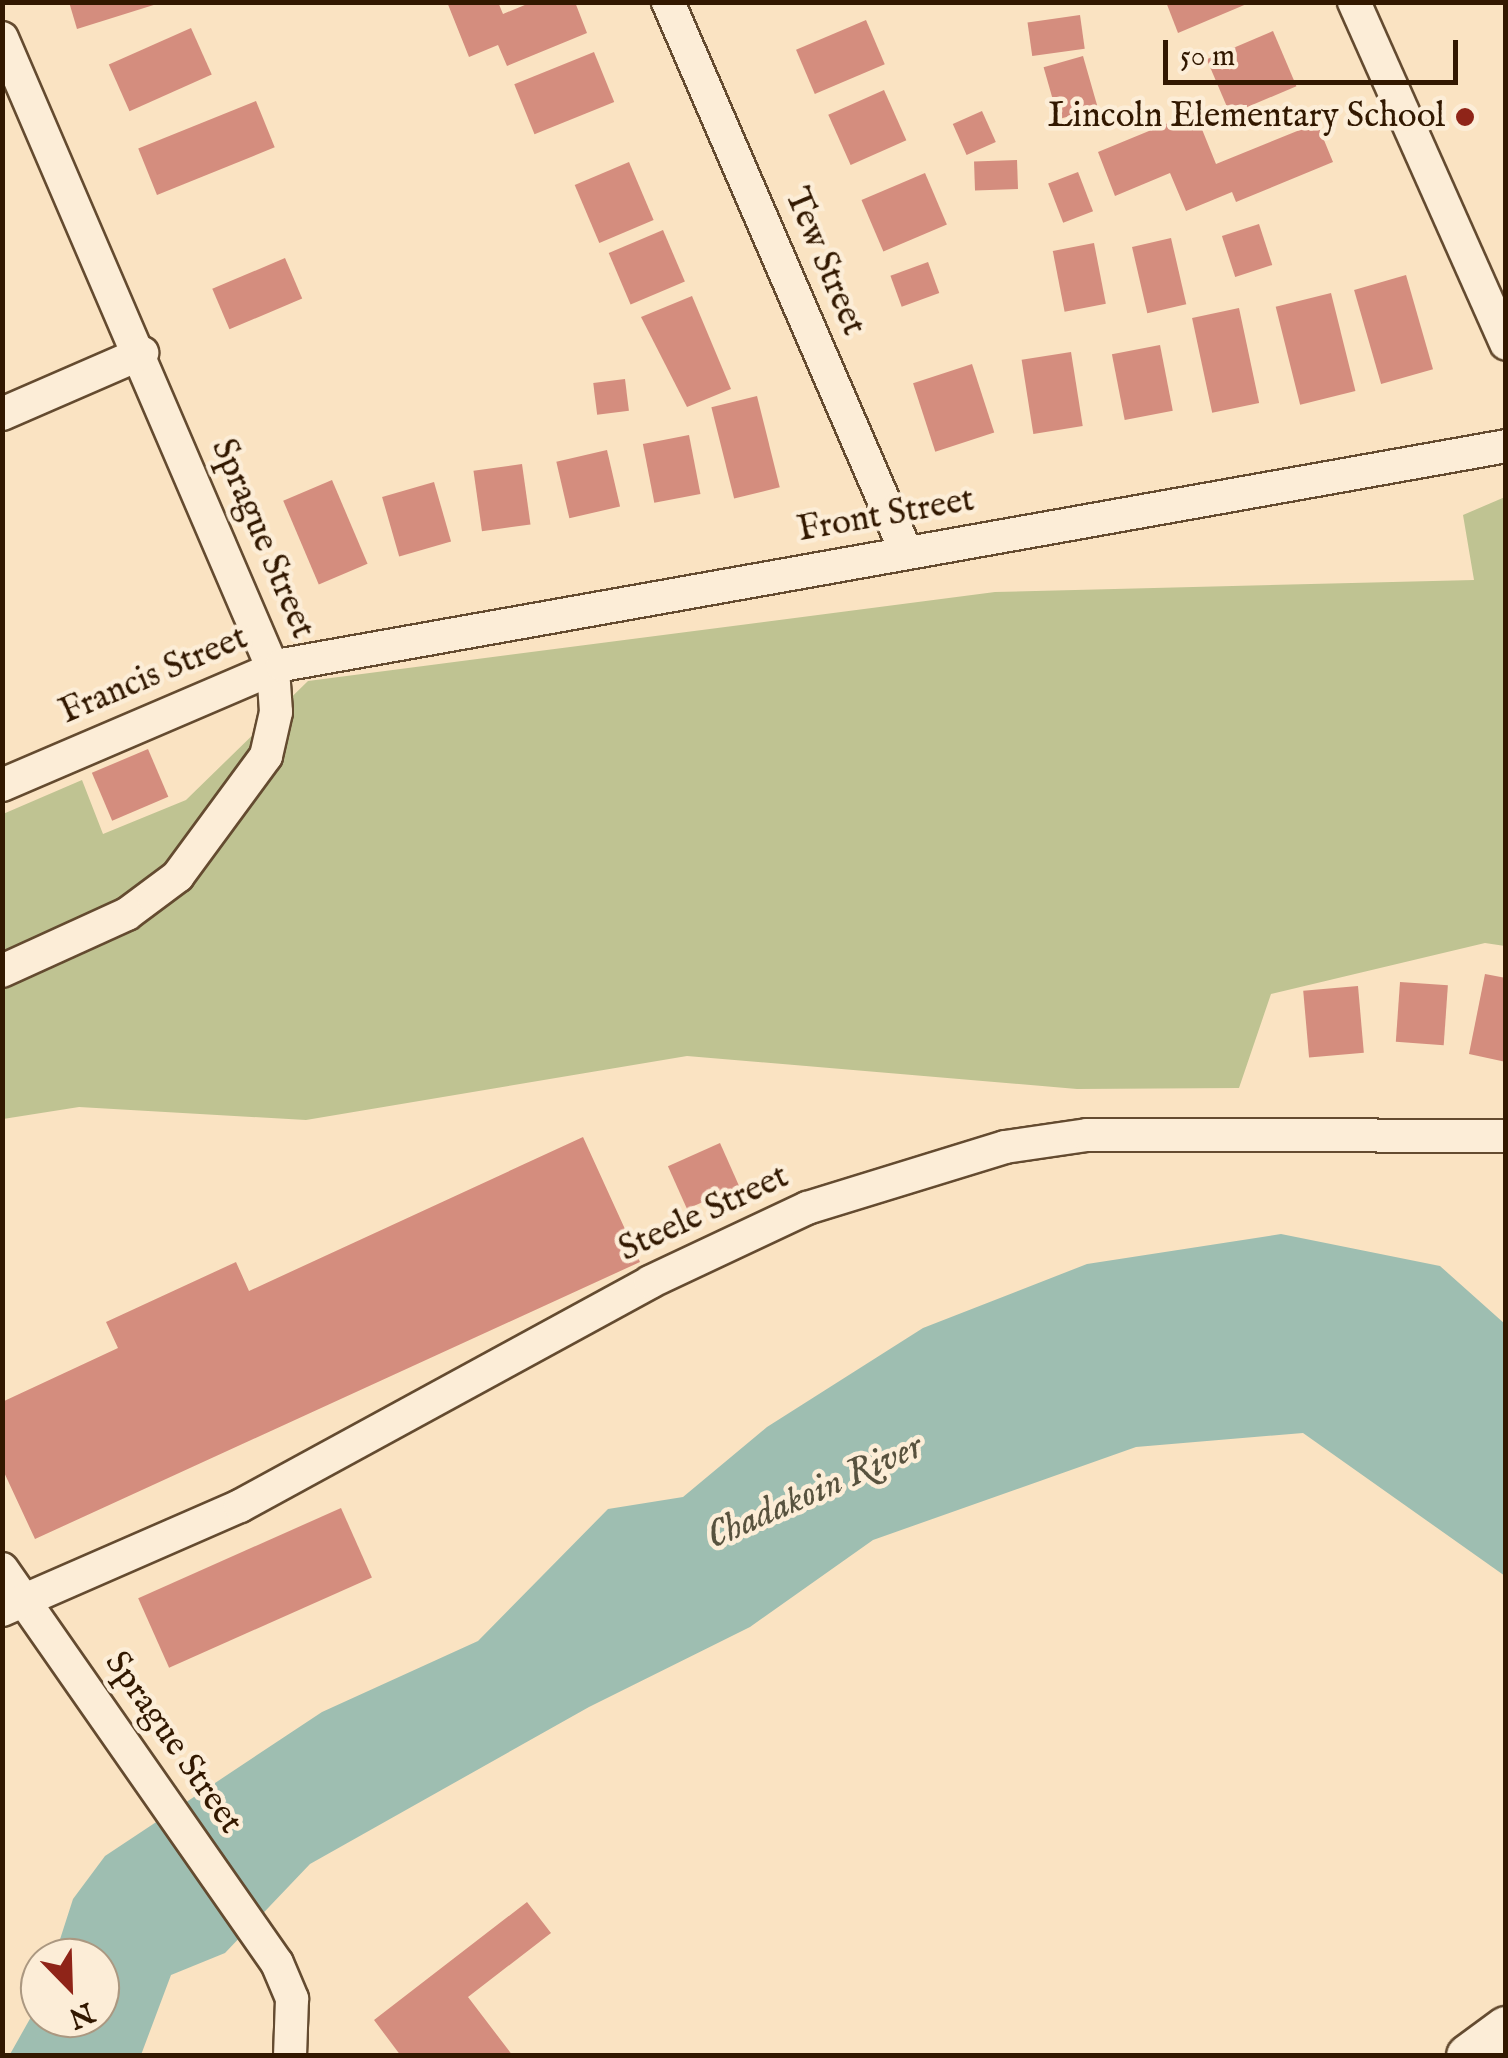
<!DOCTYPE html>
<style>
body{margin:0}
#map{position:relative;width:1508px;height:2058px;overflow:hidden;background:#fae3c2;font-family:"IM FELL English",serif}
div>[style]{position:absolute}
.green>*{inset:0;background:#bfc392}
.water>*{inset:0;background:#9ebeb1}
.building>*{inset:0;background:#d48d7e;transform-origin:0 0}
.roads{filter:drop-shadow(2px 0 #644b30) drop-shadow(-2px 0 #644b30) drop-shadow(0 2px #644b30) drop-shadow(0 -2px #644b30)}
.minor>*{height:32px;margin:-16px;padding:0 16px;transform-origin:16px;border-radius:16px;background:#fcedd7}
.tertiary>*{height:42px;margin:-21px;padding:0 21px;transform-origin:21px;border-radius:21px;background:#fcedd7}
.dots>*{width:28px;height:28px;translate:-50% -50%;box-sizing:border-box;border:5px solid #fcedd7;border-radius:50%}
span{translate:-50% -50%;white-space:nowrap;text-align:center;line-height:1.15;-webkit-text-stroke:9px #fcedd7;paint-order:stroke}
.poi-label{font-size:35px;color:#321800}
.right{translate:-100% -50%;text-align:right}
.street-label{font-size:35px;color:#321800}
.water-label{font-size:38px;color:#58523e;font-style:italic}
.frame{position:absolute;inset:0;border:5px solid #321800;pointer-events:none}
.north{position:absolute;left:20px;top:1938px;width:100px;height:100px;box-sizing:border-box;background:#fcedd7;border:2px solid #ab9881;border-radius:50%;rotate:157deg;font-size:28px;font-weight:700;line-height:40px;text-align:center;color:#321800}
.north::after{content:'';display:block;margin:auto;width:35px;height:45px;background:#8f2418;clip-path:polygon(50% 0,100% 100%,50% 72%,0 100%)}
.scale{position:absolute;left:1163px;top:40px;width:295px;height:45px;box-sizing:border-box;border:5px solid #321800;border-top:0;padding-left:12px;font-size:30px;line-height:35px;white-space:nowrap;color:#321800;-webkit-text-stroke:8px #fcedd7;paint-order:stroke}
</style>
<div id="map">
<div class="green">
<i style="clip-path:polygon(1505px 497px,1505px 946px,1485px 943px,1271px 994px,1239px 1088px,1077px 1089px,687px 1056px,306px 1120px,79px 1107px,3px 1119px,3px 814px,82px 780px,103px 834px,186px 800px,308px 681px,995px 592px,1474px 580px,1463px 515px)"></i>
</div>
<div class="water">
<i style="clip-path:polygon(1281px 1234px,1440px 1266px,1505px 1324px,1505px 1576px,1303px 1433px,1136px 1447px,873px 1540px,750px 1627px,589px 1707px,310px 1864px,225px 1953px,171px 1975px,141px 2055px,9px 2056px,40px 2001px,40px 2018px,100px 2018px,100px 1958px,54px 1958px,73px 1899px,105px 1856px,322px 1712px,478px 1641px,608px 1509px,683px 1497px,767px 1427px,923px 1328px,1087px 1264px)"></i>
</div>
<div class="building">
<i style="clip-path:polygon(69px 2px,160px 2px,160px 3px,77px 29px)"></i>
<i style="clip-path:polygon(447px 2px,498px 2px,503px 14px,532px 2px,575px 2px,587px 33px,507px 66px,498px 45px,469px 57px)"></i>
<i style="clip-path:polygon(1166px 2px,1249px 2px,1249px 3px,1178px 33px)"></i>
<i style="left:1080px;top:15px;width:34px;height:53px;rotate:82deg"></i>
<i style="left:866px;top:20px;width:48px;height:76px;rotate:67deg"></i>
<i style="left:191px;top:28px;width:51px;height:90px;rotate:66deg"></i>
<i style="left:1273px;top:31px;width:60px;height:72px;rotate:67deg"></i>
<i style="left:594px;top:52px;width:54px;height:86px;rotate:68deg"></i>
<i style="left:1083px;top:56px;width:54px;height:41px;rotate:74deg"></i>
<i style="left:884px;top:90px;width:55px;height:61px;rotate:66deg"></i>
<i style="left:256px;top:101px;width:50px;height:127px;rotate:68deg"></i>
<i style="left:982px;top:111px;width:34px;height:32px;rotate:66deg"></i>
<i style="clip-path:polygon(1195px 112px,1216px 164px,1317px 123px,1333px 162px,1236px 202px,1232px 192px,1186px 211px,1170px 173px,1115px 196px,1098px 152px)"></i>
<i style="left:1017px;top:160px;width:29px;height:43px;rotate:88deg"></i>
<i style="left:629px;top:162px;width:63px;height:59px;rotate:67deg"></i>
<i style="left:1078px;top:172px;width:42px;height:32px;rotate:69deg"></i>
<i style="left:925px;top:173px;width:56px;height:69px;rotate:67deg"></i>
<i style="left:1259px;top:224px;width:43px;height:39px;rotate:72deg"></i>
<i style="left:663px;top:230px;width:56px;height:59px;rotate:67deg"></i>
<i style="left:1171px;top:238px;width:68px;height:40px;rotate:77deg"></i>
<i style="left:1094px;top:243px;width:62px;height:42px;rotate:79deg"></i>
<i style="left:285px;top:258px;width:44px;height:79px;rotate:67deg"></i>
<i style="left:928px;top:262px;width:33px;height:40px;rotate:70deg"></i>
<i style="left:1406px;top:275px;width:98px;height:54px;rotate:74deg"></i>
<i style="left:1331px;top:293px;width:101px;height:57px;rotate:76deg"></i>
<i style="clip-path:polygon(692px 296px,731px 389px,687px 407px,641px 317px)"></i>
<i style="left:1239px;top:308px;width:97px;height:48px;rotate:78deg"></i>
<i style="left:1160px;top:345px;width:67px;height:49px;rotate:79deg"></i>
<i style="left:1071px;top:352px;width:75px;height:50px;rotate:81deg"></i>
<i style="left:972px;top:364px;width:72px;height:62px;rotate:72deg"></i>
<i style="left:625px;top:379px;width:32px;height:32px;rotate:83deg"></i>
<i style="left:757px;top:396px;width:94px;height:47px;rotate:76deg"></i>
<i style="left:689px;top:435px;width:60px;height:47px;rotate:79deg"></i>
<i style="left:607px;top:450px;width:58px;height:52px;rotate:77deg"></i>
<i style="left:522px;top:464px;width:61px;height:49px;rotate:82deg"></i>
<i style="left:332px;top:480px;width:91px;height:53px;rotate:67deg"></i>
<i style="left:434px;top:482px;width:62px;height:54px;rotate:74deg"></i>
<i style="left:148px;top:749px;width:52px;height:61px;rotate:67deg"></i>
<i style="clip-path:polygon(1485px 974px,1506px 978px,1506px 1062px,1469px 1054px)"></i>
<i style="left:1400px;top:982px;width:48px;height:60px;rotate:4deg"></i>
<i style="left:1358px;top:986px;width:67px;height:55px;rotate:85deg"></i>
<i style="clip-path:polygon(583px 1137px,640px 1262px,35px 1539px,2px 1468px,2px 1402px,118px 1348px,106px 1322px,236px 1262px,249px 1291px)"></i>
<i style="left:720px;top:1143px;width:47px;height:57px;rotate:66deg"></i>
<i style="left:341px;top:1508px;width:76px;height:222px;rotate:66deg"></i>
<i style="clip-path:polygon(527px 1902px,551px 1933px,468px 1997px,513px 2056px,401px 2056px,374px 2020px)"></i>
</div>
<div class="roads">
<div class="minor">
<i style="left:668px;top:2px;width:599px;rotate:66.6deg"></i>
<i style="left:1354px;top:2px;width:374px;rotate:66deg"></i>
<i style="left:2px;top:38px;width:687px;rotate:66.76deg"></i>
<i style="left:273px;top:669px;width:43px;rotate:86deg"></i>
<i style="left:276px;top:712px;width:45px;rotate:102.8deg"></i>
<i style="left:266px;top:756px;width:149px;rotate:126.3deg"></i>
<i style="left:178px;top:876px;width:64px;rotate:143.3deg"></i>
<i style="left:127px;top:914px;width:137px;rotate:155.5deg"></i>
<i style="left:2px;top:414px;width:153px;rotate:-23.5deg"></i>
<i style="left:2px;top:785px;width:305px;rotate:-23.2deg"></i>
<i style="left:282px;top:665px;width:1243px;rotate:-10.14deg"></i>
<i style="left:2px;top:1569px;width:480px;rotate:55.1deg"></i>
<i style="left:277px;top:1963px;width:39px;rotate:67deg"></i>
<i style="left:292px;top:1999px;width:57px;rotate:92deg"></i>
<i style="left:2px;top:1610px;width:260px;rotate:-23.6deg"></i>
<i style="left:240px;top:1506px;width:467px;rotate:-28.6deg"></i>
<i style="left:650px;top:1282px;width:174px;rotate:-25.2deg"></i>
<i style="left:807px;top:1208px;width:207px;rotate:-17.1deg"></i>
<i style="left:1005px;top:1147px;width:83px;rotate:-8.3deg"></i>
<i style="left:1087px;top:1135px;width:419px;rotate:0.1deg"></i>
</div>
<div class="tertiary">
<i style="left:1468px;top:2056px;width:47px;rotate:-36.4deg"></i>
</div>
</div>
<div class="dots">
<i style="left:1465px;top:117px;background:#8f2418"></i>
</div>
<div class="poi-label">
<span class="right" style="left:1445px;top:117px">Lincoln Elementary School</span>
</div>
<div class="street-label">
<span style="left:824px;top:262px;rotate:67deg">Tew Street</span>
<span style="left:886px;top:516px;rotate:-10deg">Front Street</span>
<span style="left:262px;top:539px;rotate:67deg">Sprague Street</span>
<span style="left:154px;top:676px;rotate:-23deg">Francis Street</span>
<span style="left:704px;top:1214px;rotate:-25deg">Steele Street</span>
<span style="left:173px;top:1743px;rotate:55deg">Sprague Street</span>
</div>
<div class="water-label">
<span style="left:815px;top:1493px;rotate:-24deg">Chadakoin River</span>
</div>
<div class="frame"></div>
<div class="north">N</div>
<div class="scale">50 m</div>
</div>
